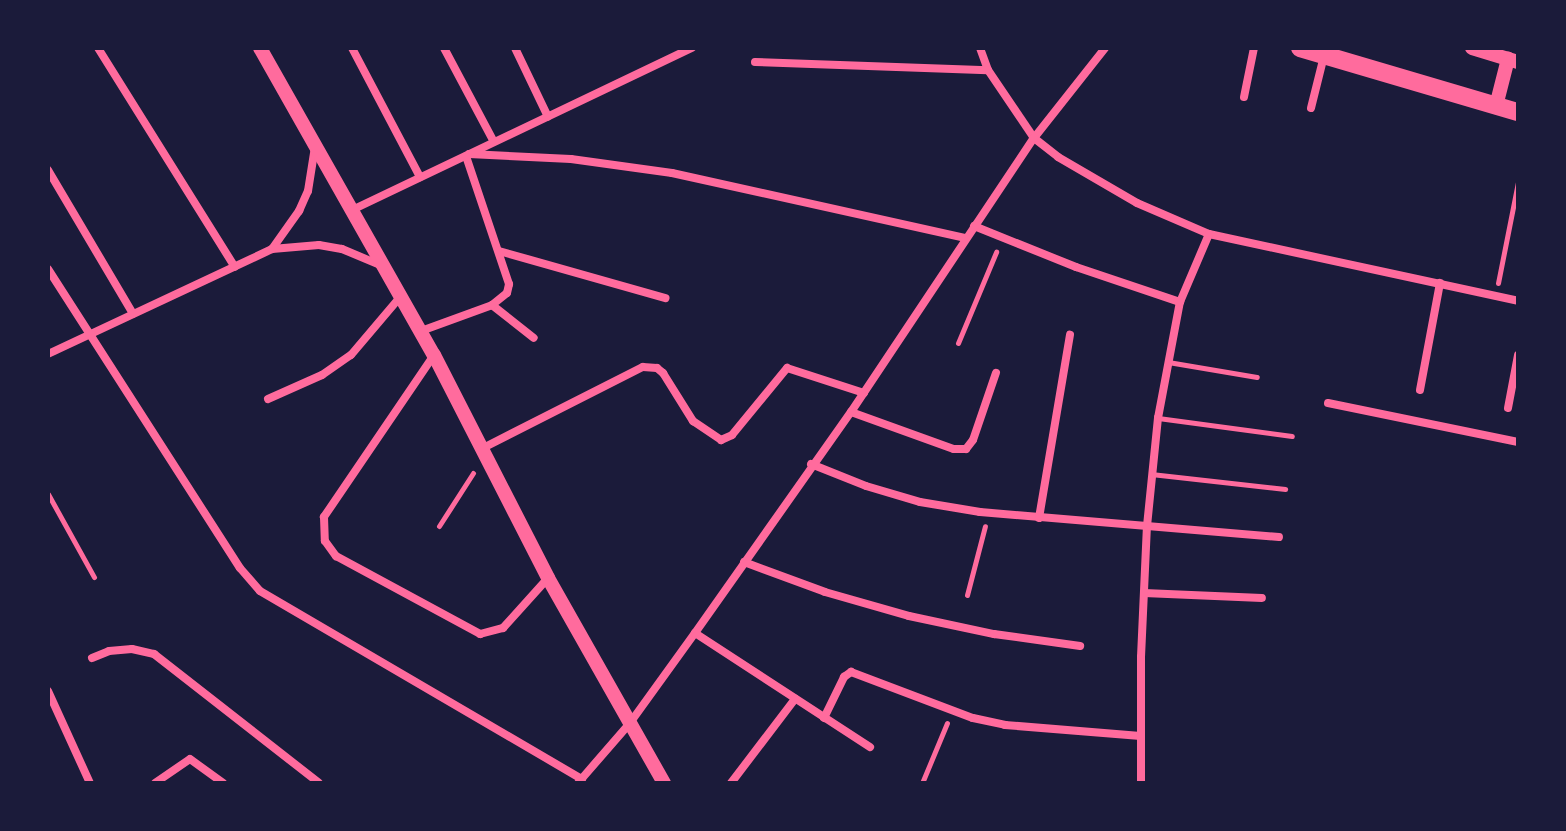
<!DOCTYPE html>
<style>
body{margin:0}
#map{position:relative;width:1566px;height:831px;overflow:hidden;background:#1b1b3a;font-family:Ubuntu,sans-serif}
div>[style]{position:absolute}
.path>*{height:5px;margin:-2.5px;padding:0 2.5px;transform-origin:2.5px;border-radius:2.5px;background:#ff6b9d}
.service>*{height:5px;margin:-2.5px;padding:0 2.5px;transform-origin:2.5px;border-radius:2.5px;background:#ff6b9d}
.minor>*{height:8px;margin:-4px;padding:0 4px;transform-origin:4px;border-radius:4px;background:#ff6b9d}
.tertiary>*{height:14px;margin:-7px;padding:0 7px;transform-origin:7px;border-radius:7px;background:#ff6b9d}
.primary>*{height:18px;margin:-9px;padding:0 9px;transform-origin:9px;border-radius:9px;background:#ff6b9d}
span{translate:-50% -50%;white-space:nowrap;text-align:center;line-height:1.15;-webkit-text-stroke:6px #1b1b3a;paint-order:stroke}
.frame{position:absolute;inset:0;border:50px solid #1b1b3a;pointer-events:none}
</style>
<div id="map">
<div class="path">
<i style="left:1498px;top:283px;width:103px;rotate:-78.8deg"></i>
<i style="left:958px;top:343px;width:99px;rotate:-67.3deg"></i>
<i style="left:48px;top:494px;width:95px;rotate:61deg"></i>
<i style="left:439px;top:526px;width:63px;rotate:-57.3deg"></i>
<i style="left:967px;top:595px;width:71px;rotate:-75.4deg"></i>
<i style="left:922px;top:783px;width:65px;rotate:-67.4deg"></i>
</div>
<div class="service">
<i style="left:1168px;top:362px;width:90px;rotate:9.6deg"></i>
<i style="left:1158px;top:418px;width:135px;rotate:7.7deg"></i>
<i style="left:1151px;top:474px;width:135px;rotate:6.4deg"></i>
</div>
<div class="minor">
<i style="left:98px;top:48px;width:258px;rotate:58deg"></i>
<i style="left:352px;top:48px;width:146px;rotate:62.2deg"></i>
<i style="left:444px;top:48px;width:106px;rotate:62deg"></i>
<i style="left:515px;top:48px;width:76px;rotate:64.4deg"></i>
<i style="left:980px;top:48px;width:23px;rotate:70deg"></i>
<i style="left:988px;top:70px;width:82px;rotate:55.9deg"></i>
<i style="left:1034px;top:138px;width:31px;rotate:38deg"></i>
<i style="left:1058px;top:157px;width:91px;rotate:30.2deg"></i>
<i style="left:1137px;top:203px;width:78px;rotate:23.3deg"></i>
<i style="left:1209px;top:234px;width:316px;rotate:12.2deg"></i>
<i style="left:755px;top:62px;width:233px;rotate:2deg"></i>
<i style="left:1244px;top:97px;width:50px;rotate:-78.5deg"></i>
<i style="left:1311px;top:108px;width:54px;rotate:-76deg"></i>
<i style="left:469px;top:154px;width:102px;rotate:2.8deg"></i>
<i style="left:571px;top:159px;width:102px;rotate:7.9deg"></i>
<i style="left:672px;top:173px;width:301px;rotate:12.5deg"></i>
<i style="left:48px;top:170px;width:167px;rotate:59.4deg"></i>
<i style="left:352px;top:210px;width:377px;rotate:-25.5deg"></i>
<i style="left:974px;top:226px;width:110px;rotate:21.9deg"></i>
<i style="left:1076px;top:267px;width:110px;rotate:18.6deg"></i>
<i style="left:272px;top:249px;width:47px;rotate:-54.6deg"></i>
<i style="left:299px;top:211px;width:22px;rotate:-66deg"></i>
<i style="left:308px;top:191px;width:45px;rotate:-81deg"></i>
<i style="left:499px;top:251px;width:173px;rotate:15.8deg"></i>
<i style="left:48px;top:269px;width:355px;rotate:57.3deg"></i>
<i style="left:240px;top:568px;width:30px;rotate:49deg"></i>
<i style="left:260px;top:591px;width:373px;rotate:30.3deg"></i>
<i style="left:492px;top:305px;width:53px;rotate:38.2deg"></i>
<i style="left:421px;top:331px;width:76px;rotate:-20.1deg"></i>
<i style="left:492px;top:305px;width:19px;rotate:-39deg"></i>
<i style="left:507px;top:293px;width:9px;rotate:-77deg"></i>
<i style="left:509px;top:284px;width:135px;rotate:-108.6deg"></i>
<i style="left:48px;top:354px;width:247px;rotate:-25.1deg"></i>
<i style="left:272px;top:249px;width:47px;rotate:-4.9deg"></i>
<i style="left:319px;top:245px;width:23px;rotate:10deg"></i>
<i style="left:342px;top:249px;width:41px;rotate:22.8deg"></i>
<i style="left:434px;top:355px;width:196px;rotate:124.2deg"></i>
<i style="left:324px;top:517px;width:24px;rotate:88deg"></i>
<i style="left:325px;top:541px;width:19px;rotate:54deg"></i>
<i style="left:336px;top:556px;width:164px;rotate:28.4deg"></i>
<i style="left:480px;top:634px;width:24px;rotate:-15deg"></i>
<i style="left:503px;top:628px;width:67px;rotate:-48deg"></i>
<i style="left:1420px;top:390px;width:109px;rotate:-79.4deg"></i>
<i style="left:268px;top:399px;width:59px;rotate:-24deg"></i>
<i style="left:322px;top:375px;width:35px;rotate:-35deg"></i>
<i style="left:351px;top:355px;width:77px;rotate:-49.7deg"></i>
<i style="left:1328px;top:403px;width:194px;rotate:11.6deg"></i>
<i style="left:1508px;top:408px;width:54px;rotate:-79.3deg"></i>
<i style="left:851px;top:412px;width:109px;rotate:19.8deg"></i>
<i style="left:954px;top:449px;width:12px"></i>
<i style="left:966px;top:449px;width:11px;rotate:-52deg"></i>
<i style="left:973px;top:440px;width:71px;rotate:-71.1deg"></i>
<i style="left:483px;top:448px;width:179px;rotate:-26.9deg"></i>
<i style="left:643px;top:367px;width:14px;rotate:4deg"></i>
<i style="left:657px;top:368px;width:8px;rotate:40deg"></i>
<i style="left:663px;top:373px;width:57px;rotate:58deg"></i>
<i style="left:693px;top:421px;width:34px;rotate:34deg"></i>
<i style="left:721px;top:440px;width:12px;rotate:-24deg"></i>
<i style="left:732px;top:435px;width:87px;rotate:-50.6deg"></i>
<i style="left:787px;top:368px;width:81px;rotate:18deg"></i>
<i style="left:811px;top:464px;width:59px;rotate:21.8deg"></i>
<i style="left:866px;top:486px;width:56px;rotate:16.5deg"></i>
<i style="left:920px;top:502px;width:61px;rotate:9.5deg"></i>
<i style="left:980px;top:512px;width:300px;rotate:4.8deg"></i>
<i style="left:1039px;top:518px;width:186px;rotate:-80.4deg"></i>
<i style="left:744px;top:562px;width:86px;rotate:20.3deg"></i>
<i style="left:825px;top:592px;width:87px;rotate:15.9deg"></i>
<i style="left:909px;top:616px;width:87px;rotate:12deg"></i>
<i style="left:994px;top:634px;width:87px;rotate:7.9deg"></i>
<i style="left:1144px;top:593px;width:118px;rotate:2.4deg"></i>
<i style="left:695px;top:633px;width:209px;rotate:33.1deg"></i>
<i style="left:92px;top:658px;width:18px;rotate:-22deg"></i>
<i style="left:109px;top:651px;width:23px;rotate:-5deg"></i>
<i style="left:132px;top:649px;width:23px;rotate:13deg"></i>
<i style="left:154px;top:654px;width:209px;rotate:38deg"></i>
<i style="left:48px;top:691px;width:101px;rotate:65.5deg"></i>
<i style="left:824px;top:718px;width:46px;rotate:-64deg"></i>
<i style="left:844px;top:677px;width:9px;rotate:-36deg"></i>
<i style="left:851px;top:672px;width:130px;rotate:20.7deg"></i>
<i style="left:973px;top:718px;width:33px;rotate:12deg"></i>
<i style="left:1005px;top:725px;width:136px;rotate:4.6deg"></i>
<i style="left:155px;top:783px;width:42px;rotate:-34.4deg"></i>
<i style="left:190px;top:759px;width:41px;rotate:36deg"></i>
<i style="left:578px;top:783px;width:79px;rotate:-49.1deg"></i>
<i style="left:630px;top:723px;width:111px;rotate:-54.2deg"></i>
<i style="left:695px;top:633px;width:271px;rotate:-54.8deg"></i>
<i style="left:851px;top:412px;width:329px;rotate:-56.3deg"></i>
<i style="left:1034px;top:138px;width:115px;rotate:-51.7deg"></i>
<i style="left:731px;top:783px;width:106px;rotate:-52.7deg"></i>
<i style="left:1141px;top:783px;width:126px;rotate:-90deg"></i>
<i style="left:1141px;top:657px;width:131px;rotate:-87.4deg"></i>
<i style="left:1147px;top:526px;width:109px;rotate:-84.2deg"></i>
<i style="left:1158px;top:418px;width:118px;rotate:-79.3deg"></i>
<i style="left:1180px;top:302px;width:74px;rotate:-66.9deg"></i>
</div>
<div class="tertiary">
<i style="left:260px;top:48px;width:353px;rotate:60.5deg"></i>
<i style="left:434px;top:355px;width:250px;rotate:62.9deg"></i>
<i style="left:548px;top:578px;width:236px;rotate:60.5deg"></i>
<i style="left:1472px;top:48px;width:48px;rotate:16.9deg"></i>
<i style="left:1496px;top:106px;width:49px;rotate:-75.7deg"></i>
</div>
<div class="primary">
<i style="left:1300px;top:48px;width:227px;rotate:16.4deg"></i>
</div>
<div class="frame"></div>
</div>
